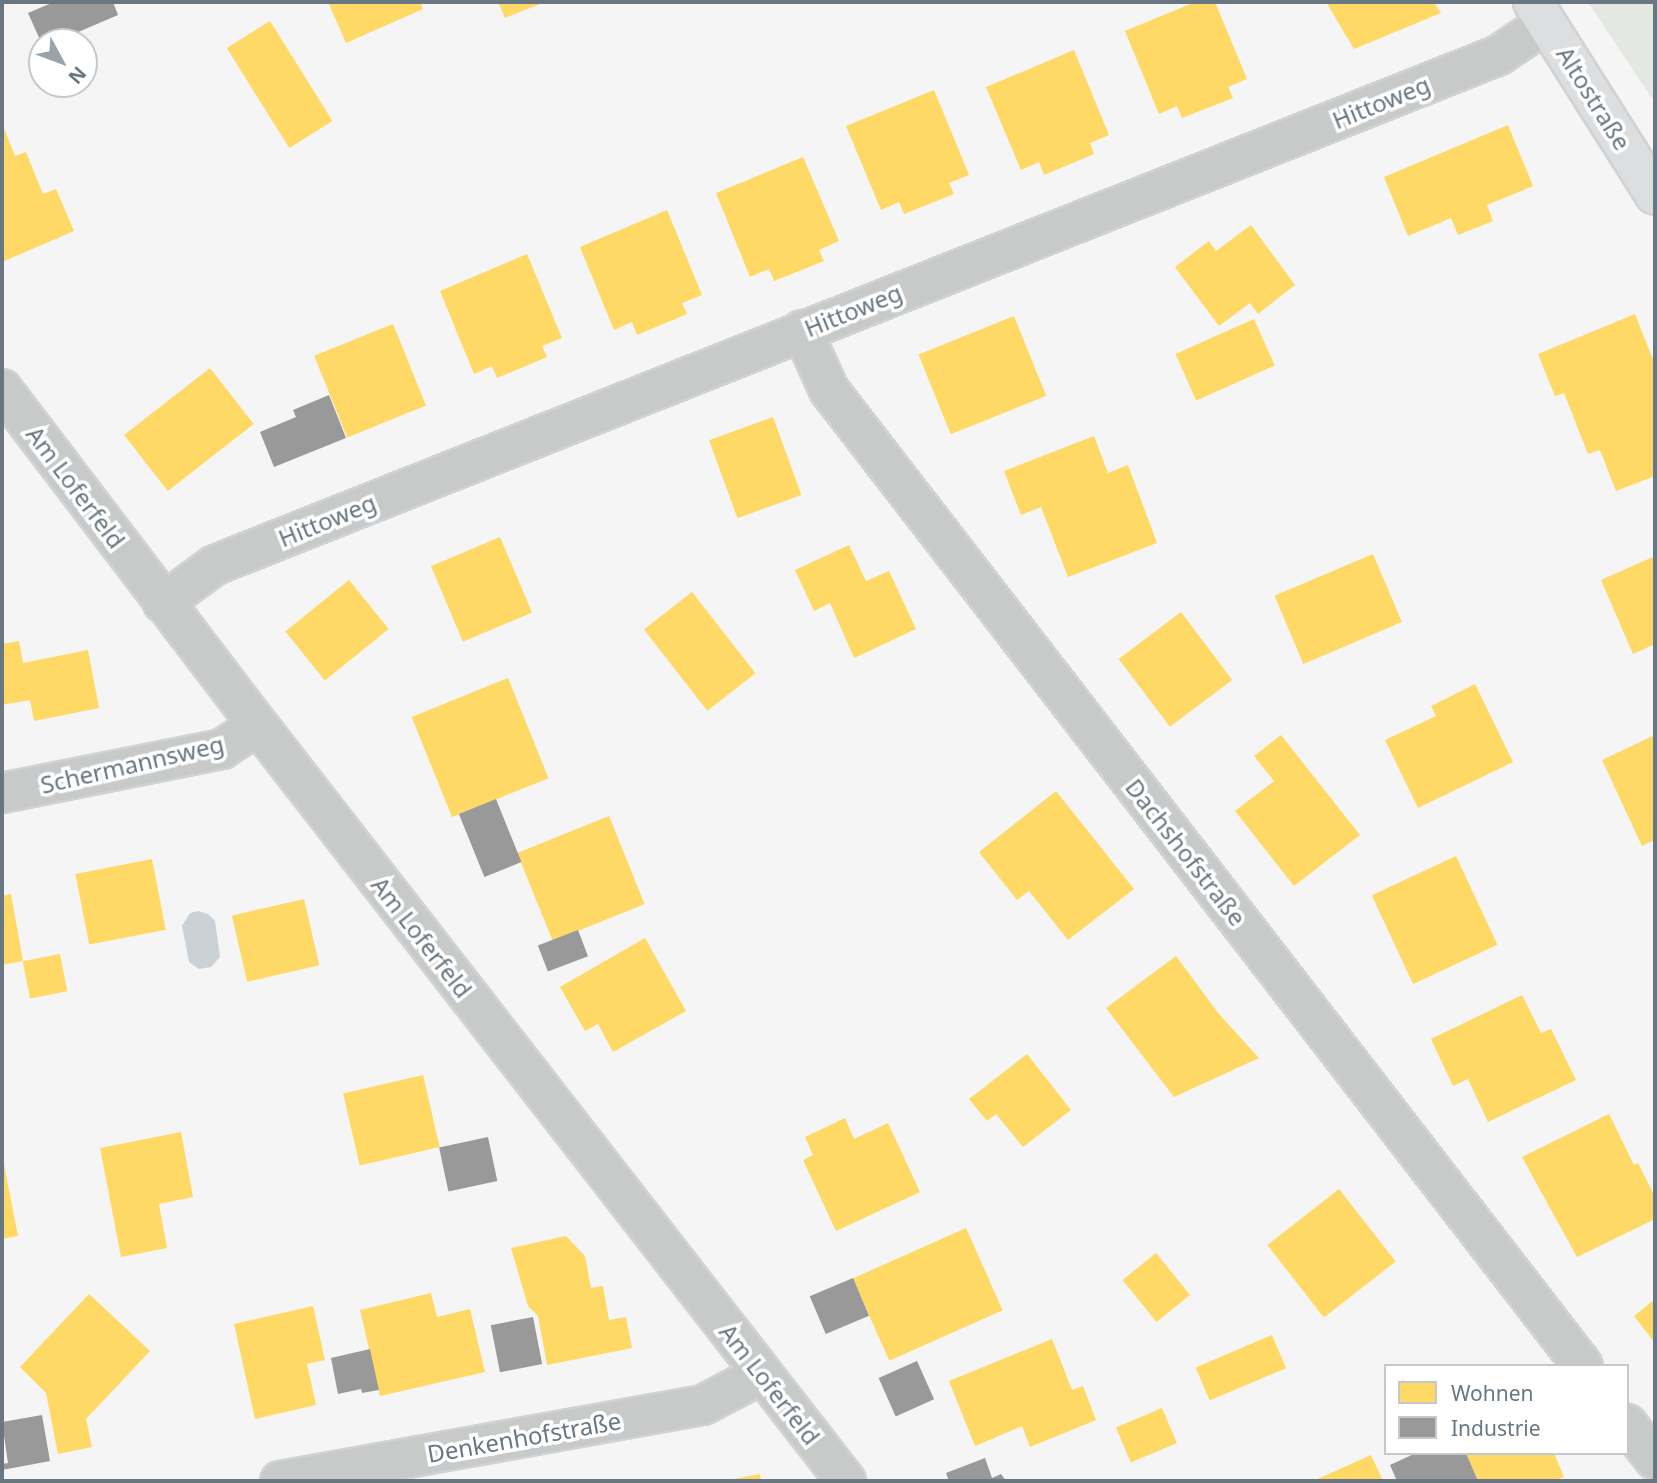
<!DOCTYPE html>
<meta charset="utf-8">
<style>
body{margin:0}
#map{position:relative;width:1657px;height:1483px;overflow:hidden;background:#f5f5f5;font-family:"Noto Sans",sans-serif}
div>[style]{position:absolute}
.green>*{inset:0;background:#e4e7e2}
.water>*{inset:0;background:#cad2d5}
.homes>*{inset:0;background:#ffd966;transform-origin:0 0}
.industry>*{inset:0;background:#999;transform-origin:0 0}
.roads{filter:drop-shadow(2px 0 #d1d2d3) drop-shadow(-2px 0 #d1d2d3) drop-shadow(0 2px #d1d2d3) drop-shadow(0 -2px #d1d2d3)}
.street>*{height:38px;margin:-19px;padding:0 19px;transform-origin:19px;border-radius:19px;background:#c8caca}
.secondary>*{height:38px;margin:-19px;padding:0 19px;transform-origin:19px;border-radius:19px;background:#dddedf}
span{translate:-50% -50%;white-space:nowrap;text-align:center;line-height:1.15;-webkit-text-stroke:7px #fff;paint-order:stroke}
.street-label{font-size:24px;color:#687782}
.frame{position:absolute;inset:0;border:4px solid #687782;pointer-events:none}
.legend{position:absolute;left:1384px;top:1364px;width:245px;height:91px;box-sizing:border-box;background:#fff;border:2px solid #c3c9cd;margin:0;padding:9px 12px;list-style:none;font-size:21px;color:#687782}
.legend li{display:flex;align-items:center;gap:14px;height:35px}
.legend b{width:35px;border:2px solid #c3c9cd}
.north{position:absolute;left:28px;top:28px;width:70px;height:70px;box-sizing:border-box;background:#fff;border:2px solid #c3c9cd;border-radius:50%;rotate:131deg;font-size:19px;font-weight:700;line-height:28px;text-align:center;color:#687782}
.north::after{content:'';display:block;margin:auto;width:24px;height:32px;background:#99a3aa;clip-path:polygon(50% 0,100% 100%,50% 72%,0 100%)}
</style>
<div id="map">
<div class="green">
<i style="clip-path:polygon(1588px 2px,1655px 2px,1655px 103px)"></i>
</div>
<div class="water">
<i style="clip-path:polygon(198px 911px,208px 914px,215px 921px,220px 957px,211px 967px,199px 969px,189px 962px,182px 926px,190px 913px)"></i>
</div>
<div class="homes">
<i style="clip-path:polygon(328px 2px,420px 2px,423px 9px,346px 43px)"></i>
<i style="clip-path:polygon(498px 2px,545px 2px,505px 18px)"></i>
<i style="clip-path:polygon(1195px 2px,1215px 2px,1247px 79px,1228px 87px,1233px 98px,1182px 118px,1177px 106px,1159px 114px,1125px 31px)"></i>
<i style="clip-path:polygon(1326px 2px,1434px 2px,1441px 13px,1354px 49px)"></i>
<i style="left:270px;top:21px;width:118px;height:51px;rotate:58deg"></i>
<i style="clip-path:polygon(1074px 50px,1109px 135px,1090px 143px,1094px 154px,1044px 175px,1039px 162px,1021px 170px,986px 87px)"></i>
<i style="clip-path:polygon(934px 90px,969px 175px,949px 183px,954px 194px,904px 214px,899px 202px,881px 210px,846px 126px)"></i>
<i style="clip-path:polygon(2px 123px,15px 156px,26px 152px,43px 194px,56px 189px,74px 231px,2px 262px)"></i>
<i style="clip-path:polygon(1508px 125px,1533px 186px,1487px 205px,1493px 221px,1458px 235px,1451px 218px,1408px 236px,1384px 177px)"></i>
<i style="clip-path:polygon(803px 157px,839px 241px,819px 250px,824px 261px,774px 281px,769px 269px,750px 277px,716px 193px)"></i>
<i style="clip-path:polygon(667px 210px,702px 295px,682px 303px,687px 314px,637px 335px,632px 322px,614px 330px,580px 247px)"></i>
<i style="clip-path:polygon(1251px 225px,1295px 285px,1258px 314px,1250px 303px,1219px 326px,1175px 267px,1209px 241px,1216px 251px)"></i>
<i style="clip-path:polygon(527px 254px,562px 338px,542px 346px,547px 357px,497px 378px,492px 366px,474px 374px,440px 291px)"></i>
<i style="clip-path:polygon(1635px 314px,1652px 357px,1655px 356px,1655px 476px,1616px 491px,1600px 450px,1588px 454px,1564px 393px,1555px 396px,1538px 354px)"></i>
<i style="left:1014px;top:316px;width:86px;height:103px;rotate:68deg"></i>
<i style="left:1254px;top:319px;width:51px;height:86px;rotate:66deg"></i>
<i style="left:393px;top:324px;width:88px;height:85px;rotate:68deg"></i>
<i style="left:210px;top:368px;width:71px;height:109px;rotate:52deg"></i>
<i style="left:773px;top:417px;width:83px;height:68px;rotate:70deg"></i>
<i style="clip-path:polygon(1094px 436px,1108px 473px,1128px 465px,1157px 543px,1068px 577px,1041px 507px,1021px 515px,1004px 471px)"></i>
<i style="left:500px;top:537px;width:82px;height:75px;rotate:67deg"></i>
<i style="clip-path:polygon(849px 545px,866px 581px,889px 571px,916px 629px,854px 658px,830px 603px,814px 611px,795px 570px)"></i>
<i style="left:1373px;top:554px;width:74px;height:107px;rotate:67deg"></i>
<i style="clip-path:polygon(1655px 556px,1655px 644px,1633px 654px,1601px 580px)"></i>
<i style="left:349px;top:580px;width:63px;height:82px;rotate:51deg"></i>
<i style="left:692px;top:592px;width:103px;height:61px;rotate:52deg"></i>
<i style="left:1181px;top:612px;width:85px;height:78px;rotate:53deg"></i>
<i style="clip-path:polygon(19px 641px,23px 663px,88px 650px,99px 708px,34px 721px,30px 700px,2px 705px,2px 644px)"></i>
<i style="left:508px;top:678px;width:108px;height:104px;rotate:68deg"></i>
<i style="clip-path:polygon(1475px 684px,1513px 762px,1418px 808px,1385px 740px,1436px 716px,1431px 706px)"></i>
<i style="clip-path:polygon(1281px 735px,1360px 835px,1294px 886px,1235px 811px,1274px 781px,1254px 756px)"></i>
<i style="clip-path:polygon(1655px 735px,1655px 840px,1642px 846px,1602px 760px)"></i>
<i style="clip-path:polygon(1056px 791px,1134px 889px,1068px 940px,1029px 891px,1017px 900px,979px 852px)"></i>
<i style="left:609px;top:816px;width:95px;height:99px;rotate:68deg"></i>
<i style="left:1456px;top:856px;width:98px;height:93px;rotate:65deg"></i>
<i style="left:152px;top:859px;width:72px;height:78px;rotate:79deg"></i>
<i style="clip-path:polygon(11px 894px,23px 961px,2px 965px,2px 896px)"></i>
<i style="left:304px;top:899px;width:68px;height:74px;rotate:77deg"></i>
<i style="clip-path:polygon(645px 938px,686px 1011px,613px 1052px,598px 1024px,585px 1031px,560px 987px)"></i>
<i style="left:60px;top:954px;width:38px;height:38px;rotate:79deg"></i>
<i style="clip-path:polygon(1176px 956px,1219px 1014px,1259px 1058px,1174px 1097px,1106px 1008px)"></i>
<i style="clip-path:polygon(1522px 995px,1541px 1033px,1551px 1029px,1576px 1080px,1488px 1122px,1468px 1079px,1453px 1086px,1431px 1039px)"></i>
<i style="clip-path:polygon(1027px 1054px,1071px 1110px,1023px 1147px,996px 1114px,987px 1121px,969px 1099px)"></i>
<i style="left:423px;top:1075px;width:74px;height:82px;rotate:77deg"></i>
<i style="clip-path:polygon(1609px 1114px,1634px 1165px,1638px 1163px,1655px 1197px,1655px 1219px,1577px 1257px,1522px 1157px)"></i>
<i style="clip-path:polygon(845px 1118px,854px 1139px,888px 1123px,920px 1192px,836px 1231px,803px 1160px,813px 1155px,805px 1137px)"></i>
<i style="clip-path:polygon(181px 1132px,193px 1197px,159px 1204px,167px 1248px,121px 1257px,100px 1148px)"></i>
<i style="clip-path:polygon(2px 1154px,18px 1236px,2px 1239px)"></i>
<i style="left:1339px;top:1189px;width:92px;height:91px;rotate:52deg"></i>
<i style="left:966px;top:1228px;width:90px;height:124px;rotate:66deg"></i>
<i style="clip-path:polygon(566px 1236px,585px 1256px,591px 1288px,603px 1286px,609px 1320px,626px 1317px,632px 1348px,547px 1365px,538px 1316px,528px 1306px,511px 1248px)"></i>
<i style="left:1156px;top:1253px;width:54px;height:43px;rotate:51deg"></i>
<i style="clip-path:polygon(431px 1293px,437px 1317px,470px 1309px,485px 1372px,380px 1396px,360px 1310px)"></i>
<i style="clip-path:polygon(89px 1294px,150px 1351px,86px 1419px,92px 1447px,58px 1454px,46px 1393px,20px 1367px)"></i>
<i style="clip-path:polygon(1655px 1299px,1655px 1343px,1634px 1316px)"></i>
<i style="clip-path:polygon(313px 1306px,325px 1360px,307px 1364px,316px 1405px,255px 1419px,234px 1324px)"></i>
<i style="left:1272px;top:1335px;width:36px;height:83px;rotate:67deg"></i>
<i style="clip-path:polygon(1052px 1339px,1072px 1390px,1083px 1386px,1096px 1420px,1030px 1447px,1022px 1426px,975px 1446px,949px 1381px)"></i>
<i style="left:1162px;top:1408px;width:38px;height:50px;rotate:67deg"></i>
<i style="clip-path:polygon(1466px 1453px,1554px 1453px,1564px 1477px,1553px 1481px,1478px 1481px)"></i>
<i style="clip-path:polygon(1371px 1455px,1383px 1481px,1313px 1481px)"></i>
<i style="clip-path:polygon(760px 1474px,761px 1481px,728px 1481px,728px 1480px)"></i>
</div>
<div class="industry">
<i style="clip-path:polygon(54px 2px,113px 2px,118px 15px,55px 42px,41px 42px,28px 13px)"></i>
<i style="clip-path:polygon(329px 395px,346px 438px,274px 467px,260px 432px,296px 417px,293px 410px)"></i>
<i style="left:496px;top:799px;width:68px;height:40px;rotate:68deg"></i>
<i style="left:578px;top:930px;width:28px;height:43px;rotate:69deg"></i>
<i style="left:488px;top:1137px;width:45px;height:50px;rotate:78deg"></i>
<i style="left:853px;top:1278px;width:41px;height:47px;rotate:67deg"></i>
<i style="left:533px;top:1317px;width:48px;height:43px;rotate:79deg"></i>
<i style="clip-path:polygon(370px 1349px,379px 1390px,362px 1393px,361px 1389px,338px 1394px,331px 1358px)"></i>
<i style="left:917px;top:1361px;width:42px;height:42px;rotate:66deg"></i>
<i style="clip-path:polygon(42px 1415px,50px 1461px,2px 1470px,2px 1464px,8px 1463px,2px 1422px)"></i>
<i style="clip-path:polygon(1416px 1453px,1466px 1453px,1478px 1481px,1397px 1481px,1390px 1465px)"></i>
<i style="clip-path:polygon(985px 1458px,992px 1478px,1001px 1474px,1006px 1481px,949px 1481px,946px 1473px)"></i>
</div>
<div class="roads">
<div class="street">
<i style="left:802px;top:330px;width:66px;rotate:65.8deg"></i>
<i style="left:829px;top:390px;width:1233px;rotate:52.31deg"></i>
<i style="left:2px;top:389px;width:422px;rotate:52.7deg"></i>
<i style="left:258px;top:725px;width:958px;rotate:52.13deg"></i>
<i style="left:163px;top:603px;width:64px;rotate:-36.2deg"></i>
<i style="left:215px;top:565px;width:1382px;rotate:-21.66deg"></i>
<i style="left:1499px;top:55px;width:57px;rotate:-34.2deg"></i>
<i style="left:2px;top:793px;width:224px;rotate:-11.3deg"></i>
<i style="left:222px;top:749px;width:43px;rotate:-33.7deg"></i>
<i style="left:1627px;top:1424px;width:46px;rotate:52.1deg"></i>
<i style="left:280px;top:1481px;width:430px;rotate:-10.2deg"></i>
<i style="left:703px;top:1405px;width:67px;rotate:-27.7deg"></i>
</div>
<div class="secondary">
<i style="left:1533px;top:2px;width:228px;rotate:57.7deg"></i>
</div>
</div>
<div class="street-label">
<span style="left:1594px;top:98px;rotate:58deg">Altostraße</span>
<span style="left:1381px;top:102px;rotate:-22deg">Hittoweg</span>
<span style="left:853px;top:310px;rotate:-22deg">Hittoweg</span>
<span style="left:76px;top:487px;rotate:53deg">Am Loferfeld</span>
<span style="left:327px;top:520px;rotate:-22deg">Hittoweg</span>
<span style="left:132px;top:764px;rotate:-13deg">Schermannsweg</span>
<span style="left:1186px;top:852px;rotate:52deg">Dachshofstraße</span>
<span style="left:422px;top:937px;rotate:52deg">Am Loferfeld</span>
<span style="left:770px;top:1384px;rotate:52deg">Am Loferfeld</span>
<span style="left:524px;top:1437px;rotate:-10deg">Denkenhofstraße</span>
</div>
<div class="frame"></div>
<ul class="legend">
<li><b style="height:19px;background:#ffd966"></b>Wohnen</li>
<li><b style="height:19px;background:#999"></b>Industrie</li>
</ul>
<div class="north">N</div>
</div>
